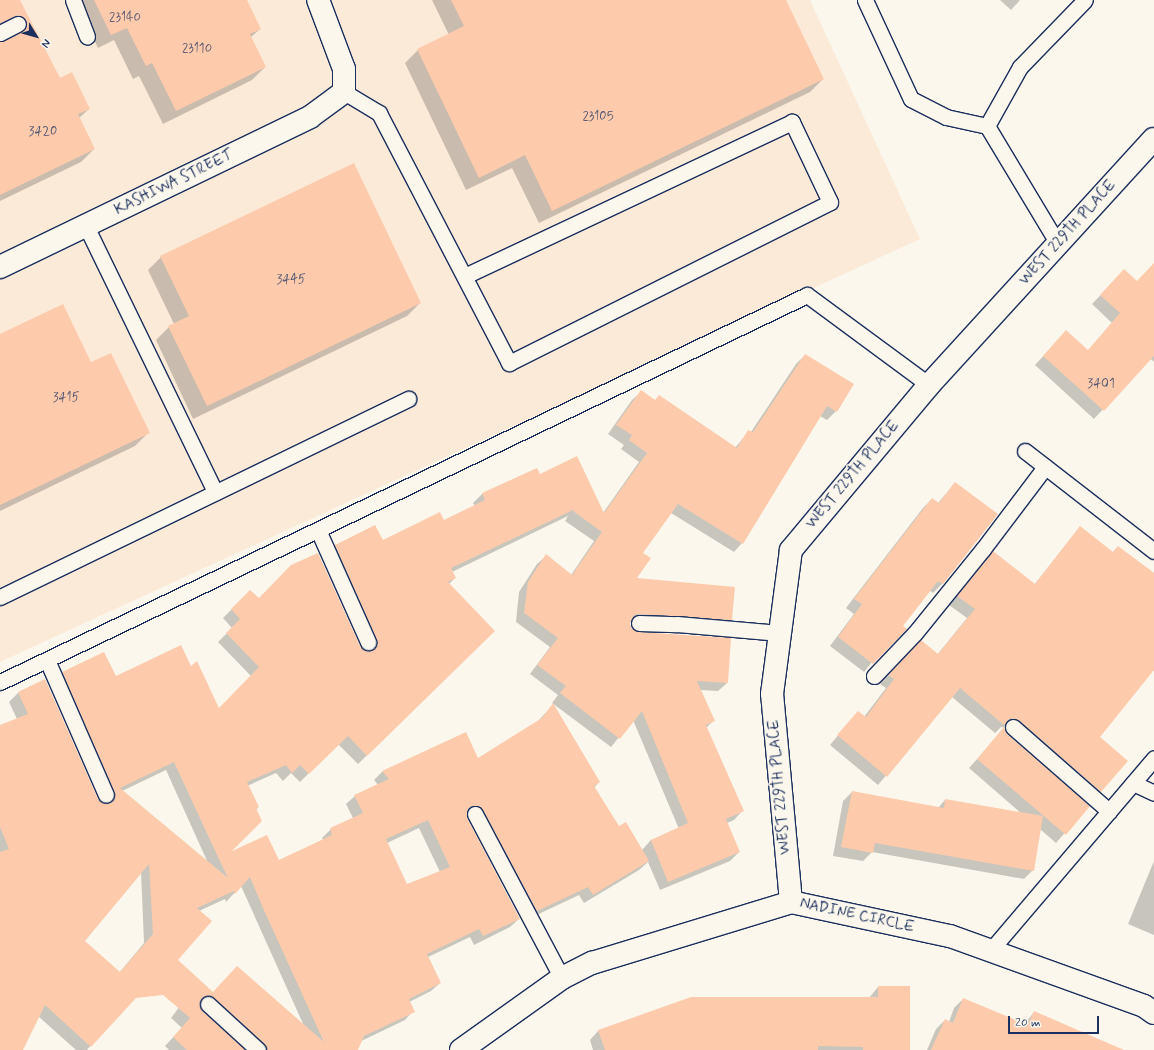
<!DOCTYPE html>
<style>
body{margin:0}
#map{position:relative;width:1154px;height:1050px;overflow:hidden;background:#fbf7ec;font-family:Mynerve,sans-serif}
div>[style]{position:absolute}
.built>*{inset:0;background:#fcead9}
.shadow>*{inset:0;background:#0003}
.building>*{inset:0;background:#fdcbac}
.roads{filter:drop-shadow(1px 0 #1b2f5e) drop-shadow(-1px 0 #1b2f5e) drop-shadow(0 1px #1b2f5e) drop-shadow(0 -1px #1b2f5e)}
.service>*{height:15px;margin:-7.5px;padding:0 7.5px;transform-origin:7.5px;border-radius:7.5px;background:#fbf7ec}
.minor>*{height:22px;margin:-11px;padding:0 11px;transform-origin:11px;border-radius:11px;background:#fbf7ec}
.tertiary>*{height:22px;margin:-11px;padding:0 11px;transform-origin:11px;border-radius:11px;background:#fbf7ec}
span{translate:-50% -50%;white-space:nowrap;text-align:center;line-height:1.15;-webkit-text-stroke:3px #fbf7ec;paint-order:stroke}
.number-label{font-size:13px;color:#545672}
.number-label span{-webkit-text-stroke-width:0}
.street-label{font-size:15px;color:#1b2f5e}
.north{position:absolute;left:16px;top:16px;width:40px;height:40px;-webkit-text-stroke:3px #fbf7ec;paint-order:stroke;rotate:127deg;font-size:11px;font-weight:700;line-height:16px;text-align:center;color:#1b2f5e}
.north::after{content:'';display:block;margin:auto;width:14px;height:18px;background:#1b2f5e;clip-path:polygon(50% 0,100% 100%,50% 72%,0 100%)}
.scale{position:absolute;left:1008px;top:1016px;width:91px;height:18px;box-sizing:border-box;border:2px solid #1b2f5e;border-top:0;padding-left:5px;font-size:12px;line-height:14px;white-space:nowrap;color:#1b2f5e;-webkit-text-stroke:3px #fbf7ec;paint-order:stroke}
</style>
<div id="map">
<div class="built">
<i style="clip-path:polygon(0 0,810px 0,920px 239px,0 662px)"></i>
</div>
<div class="shadow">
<i style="clip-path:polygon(0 0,19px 0,60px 79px,89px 109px,79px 118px,94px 149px,81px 162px,0 201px,0 42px,4px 42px,13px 37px,13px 33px,0 29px)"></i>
<i style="clip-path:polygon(75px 0,246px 0,260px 29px,250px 38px,265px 67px,252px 80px,163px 124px,139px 76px,133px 79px,114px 40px,98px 48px)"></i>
<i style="clip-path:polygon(432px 0,785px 0,823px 79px,810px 92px,539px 223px,512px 168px,466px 190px,405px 63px,418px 50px,449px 35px)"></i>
<i style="clip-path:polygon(1000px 0,1020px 0,1011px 10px)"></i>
<i style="clip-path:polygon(161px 257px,420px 303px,407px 316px,193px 419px,156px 340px,169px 327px,174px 324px,148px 270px)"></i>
<i style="clip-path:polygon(1154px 264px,1154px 362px,1150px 358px,1094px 419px,1035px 365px,1058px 340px,1088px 351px,1112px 323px,1092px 304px,1116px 279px,1137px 282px)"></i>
<i style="clip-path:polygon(0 335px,90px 363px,148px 433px,135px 446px,0 511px)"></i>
<i style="clip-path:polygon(evenodd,805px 355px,836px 411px,827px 420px,820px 416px,742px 543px,734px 552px,671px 513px,642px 553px,635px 579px,731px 619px,723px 628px,628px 622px,633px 631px,727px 683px,718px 691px,700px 690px,713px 721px,706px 728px,742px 811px,734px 820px,727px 823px,739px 852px,730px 861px,660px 890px,648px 862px,639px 870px,584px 903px,579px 895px,528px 919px,474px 818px,467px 813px,466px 819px,519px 919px,510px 927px,474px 945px,470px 937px,428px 957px,440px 983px,431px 991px,409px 1002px,413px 1011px,405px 1020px,355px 1044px,333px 1050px,253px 1050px,205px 1006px,199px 1004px,198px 1006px,243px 1050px,169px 1050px,165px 1046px,182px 1028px,171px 1018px,192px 990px,213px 993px,304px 1026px,241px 886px,226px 902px,225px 899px,199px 911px,87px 1050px,76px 1050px,38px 1016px,19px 1050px,0 1050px,0 726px,17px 719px,9px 702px,18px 693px,45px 680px,97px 799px,100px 803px,106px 804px,106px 801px,54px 682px,63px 673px,116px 678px,191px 668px,219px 710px,251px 676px,218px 642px,232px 628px,223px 618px,250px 591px,259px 600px,359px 646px,363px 650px,368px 651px,368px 648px,326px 554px,335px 546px,375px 526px,382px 542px,444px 521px,475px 506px,473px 503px,482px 494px,536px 469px,539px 476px,603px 513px,639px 462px,621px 449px,624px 445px,608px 434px,632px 400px,641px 392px,735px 448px,749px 431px,751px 432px,796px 364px,805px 355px,568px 516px,565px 521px,594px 541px,571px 575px,546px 556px,537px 564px,519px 592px,516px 622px,550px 647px,530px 674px,558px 695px,552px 703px,611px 747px,633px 720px,679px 829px,651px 840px,642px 850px,619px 827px,594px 788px,599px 782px,553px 705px,538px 721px,477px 759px,465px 733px,382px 772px,374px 780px,378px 785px,355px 796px,346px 804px,353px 818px,331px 829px,322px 838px,323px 840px,278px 861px,228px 854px,258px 807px,247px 786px,276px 773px,283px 781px,291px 773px,300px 782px,338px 744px,358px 764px,494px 631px,449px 584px,455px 578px,452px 572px,568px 516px,805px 355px,166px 770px,208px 863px,122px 791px,166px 770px,805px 355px,419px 828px,440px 872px,406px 886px,387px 843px,419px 828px,805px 355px,141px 872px,144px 943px,119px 973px,83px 941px,141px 872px)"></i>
<i style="clip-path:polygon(955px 483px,996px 515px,942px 584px,933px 593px,929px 590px,864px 672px,830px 646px,854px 614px,846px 608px,923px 508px,932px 499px,938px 503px)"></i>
<i style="clip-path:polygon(1080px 527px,1112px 553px,1118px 547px,1154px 573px,1154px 671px,1153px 670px,1099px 737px,1101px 792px,1092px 800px,1010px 729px,1001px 727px,995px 733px,952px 697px,878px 785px,830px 745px,858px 712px,864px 717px,886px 688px,880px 684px,912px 650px,937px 655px,967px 618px,949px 605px,993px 552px,1034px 585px)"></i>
<i style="clip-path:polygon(1004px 729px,1006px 734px,1088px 806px,1056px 843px,1040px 829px,1033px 870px,1024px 879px,872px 852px,863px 861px,833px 856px,843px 801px,852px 792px,938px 808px,945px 800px,1022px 814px,969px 768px)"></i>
<i style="clip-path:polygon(1154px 861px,1154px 935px,1128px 924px)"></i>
<i style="clip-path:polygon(878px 987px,909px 1050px,593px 1050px,590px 1040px,598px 1031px,691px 998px,869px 998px)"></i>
<i style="clip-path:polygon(963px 999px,1024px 1025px,1034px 1012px,1118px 1050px,927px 1050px,936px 1029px,945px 1020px,949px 1022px,954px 1008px)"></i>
</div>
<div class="building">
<i style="clip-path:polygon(0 0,20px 0,60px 78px,72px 72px,90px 109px,78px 114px,95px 149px,0 195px,0 42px,22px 32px,27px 24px,23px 17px,18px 15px,0 23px)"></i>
<i style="clip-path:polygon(94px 0,247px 0,261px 29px,250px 34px,266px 67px,176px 111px,152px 63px,146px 66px,127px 28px,111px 35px)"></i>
<i style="clip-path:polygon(451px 0,786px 0,824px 79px,552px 211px,525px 155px,479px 178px,417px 49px,464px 26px)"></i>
<i style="clip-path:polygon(354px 163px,421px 303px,207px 406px,168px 326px,189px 316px,160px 256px)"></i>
<i style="clip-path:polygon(1154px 263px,1154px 356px,1104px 411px,1043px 356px,1066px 330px,1088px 350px,1120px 313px,1100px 295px,1124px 269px,1137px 281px)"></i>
<i style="clip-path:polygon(63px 304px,91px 362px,111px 353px,150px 433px,0 505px,0 334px)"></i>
<i style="clip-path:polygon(evenodd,805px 354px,854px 384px,837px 412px,827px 406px,743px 544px,678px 504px,643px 553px,651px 558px,637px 578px,735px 587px,732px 620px,639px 614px,634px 615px,630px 622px,631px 628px,639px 632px,731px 638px,728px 683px,697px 681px,715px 721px,706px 725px,744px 811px,726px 819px,740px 852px,668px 882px,651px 840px,688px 823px,642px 711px,620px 739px,560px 693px,566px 686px,537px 665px,558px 638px,524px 613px,528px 582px,546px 554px,572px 575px,602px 532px,573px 511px,575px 509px,451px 568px,456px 578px,448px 582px,495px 631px,367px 756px,348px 736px,309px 774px,300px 765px,292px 773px,286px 765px,247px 782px,259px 807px,256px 808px,262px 821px,232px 851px,267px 835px,279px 860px,332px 835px,330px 828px,363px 813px,354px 795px,389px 779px,382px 771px,466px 732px,478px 758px,542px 718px,553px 703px,600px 782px,594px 786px,619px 826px,626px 822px,649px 861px,593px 895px,588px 887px,537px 911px,483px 810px,479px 806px,471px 806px,467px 810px,467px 818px,520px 919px,483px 936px,479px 929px,427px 954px,441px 983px,409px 999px,415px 1012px,364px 1036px,358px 1050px,267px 1050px,264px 1043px,210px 995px,202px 998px,199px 1002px,202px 1010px,245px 1050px,187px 1050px,173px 1037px,190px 1018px,163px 995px,136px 998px,91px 1047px,45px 1005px,23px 1050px,0 1050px,0 852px,9px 849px,0 827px,0 725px,28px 714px,18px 692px,45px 679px,98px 799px,101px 802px,109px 803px,113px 800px,114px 791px,62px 672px,104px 652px,116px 676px,181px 645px,191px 666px,197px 661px,219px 708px,259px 667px,226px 633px,240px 619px,231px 609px,250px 590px,259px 598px,291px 565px,318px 553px,360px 646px,363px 649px,371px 650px,375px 647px,376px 638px,335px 545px,375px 525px,383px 540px,440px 512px,444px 520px,485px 500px,482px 493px,537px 468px,540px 474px,577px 456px,604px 513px,647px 453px,629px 440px,632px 435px,616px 425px,641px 390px,655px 400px,659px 395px,737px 448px,748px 430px,753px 432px,805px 354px,174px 762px,218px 857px,228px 878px,120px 788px,174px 762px,805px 354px,428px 820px,450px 867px,407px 884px,386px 839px,428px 820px,805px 354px,149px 864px,153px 934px,120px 972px,85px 941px,149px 864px,805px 354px,250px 877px,263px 908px,324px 1042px,237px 966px,213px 992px,178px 960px,212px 921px,197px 908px,234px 891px,235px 894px,250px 877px)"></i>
<i style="clip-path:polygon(955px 482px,998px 514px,943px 584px,938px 581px,903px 626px,907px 629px,873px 664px,838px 637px,862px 604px,854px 599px,932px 498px,939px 503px)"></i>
<i style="clip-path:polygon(1080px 526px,1113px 552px,1118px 546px,1154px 573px,1154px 670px,1100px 737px,1128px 761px,1101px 792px,1019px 720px,1010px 718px,1004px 725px,960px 688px,887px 777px,837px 735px,858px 711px,866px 717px,894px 679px,888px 675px,921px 640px,938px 654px,975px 609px,957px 596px,993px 551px,1035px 584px)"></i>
<i style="clip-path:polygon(1004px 727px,1007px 734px,1090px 806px,1066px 835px,977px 759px)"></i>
<i style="clip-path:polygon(852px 791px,944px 808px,945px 799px,1043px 816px,1034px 871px,875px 843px,873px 853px,841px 847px)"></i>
<i style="clip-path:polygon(878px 986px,910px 986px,910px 1050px,863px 1050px,863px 1047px,818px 1046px,818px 1050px,605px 1050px,598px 1030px,691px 997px,878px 997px)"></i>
<i style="clip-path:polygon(963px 998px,1028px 1025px,1034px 1011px,1124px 1050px,931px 1050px,945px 1019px,953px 1023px)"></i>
</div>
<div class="roads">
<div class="service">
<i style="left:73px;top:0;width:39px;rotate:69deg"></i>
<i style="left:865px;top:0;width:109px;rotate:65.1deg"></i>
<i style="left:911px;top:99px;width:39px;rotate:27deg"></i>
<i style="left:946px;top:117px;width:42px;rotate:12.4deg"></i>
<i style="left:0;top:33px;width:20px;rotate:-27deg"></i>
<i style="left:344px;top:92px;width:41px;rotate:31deg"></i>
<i style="left:379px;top:113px;width:282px;rotate:62.5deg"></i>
<i style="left:509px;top:363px;width:359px;rotate:-26.6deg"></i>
<i style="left:830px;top:202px;width:89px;rotate:-115.4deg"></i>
<i style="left:792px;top:122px;width:362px;rotate:154.8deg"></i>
<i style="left:86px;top:226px;width:296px;rotate:64.1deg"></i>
<i style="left:1058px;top:244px;width:138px;rotate:-121deg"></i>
<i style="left:987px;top:126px;width:68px;rotate:-60.8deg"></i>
<i style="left:1020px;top:67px;width:93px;rotate:-45.9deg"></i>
<i style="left:1025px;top:451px;width:163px;rotate:37.8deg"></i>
<i style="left:318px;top:530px;width:123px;rotate:65.9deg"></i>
<i style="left:0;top:597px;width:454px;rotate:-25.9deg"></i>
<i style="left:639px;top:623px;width:38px;rotate:2deg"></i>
<i style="left:677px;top:624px;width:103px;rotate:5deg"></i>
<i style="left:47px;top:660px;width:147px;rotate:66.4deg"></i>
<i style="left:874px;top:676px;width:59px;rotate:-46.4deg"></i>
<i style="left:915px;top:633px;width:108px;rotate:-51deg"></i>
<i style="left:983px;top:549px;width:103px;rotate:-52.9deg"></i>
<i style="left:0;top:682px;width:895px;rotate:-25.62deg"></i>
<i style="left:807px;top:295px;width:152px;rotate:36.4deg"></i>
<i style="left:1013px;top:727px;width:128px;rotate:41.2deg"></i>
<i style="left:1133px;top:783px;width:23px;rotate:25deg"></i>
<i style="left:475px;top:814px;width:186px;rotate:62.1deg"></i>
<i style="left:990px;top:951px;width:253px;rotate:-49.6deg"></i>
<i style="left:208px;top:1004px;width:68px;rotate:42.6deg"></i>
</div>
<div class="minor">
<i style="left:0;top:267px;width:344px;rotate:-25.8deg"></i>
<i style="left:310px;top:117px;width:42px;rotate:-36.3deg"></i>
<i style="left:344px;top:92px;width:23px;rotate:-90deg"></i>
<i style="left:344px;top:69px;width:74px;rotate:-110.6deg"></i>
</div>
<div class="tertiary">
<i style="left:791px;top:902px;width:209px;rotate:-95.2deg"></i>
<i style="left:772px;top:694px;width:145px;rotate:-82.5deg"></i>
<i style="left:791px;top:550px;width:215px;rotate:-50.1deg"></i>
<i style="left:929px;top:385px;width:333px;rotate:-47.6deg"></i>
<i style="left:461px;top:1050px;width:124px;rotate:-35.5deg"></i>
<i style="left:562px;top:978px;width:34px;rotate:-27deg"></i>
<i style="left:592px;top:963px;width:208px;rotate:-17deg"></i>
<i style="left:791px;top:902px;width:163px;rotate:12.1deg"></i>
<i style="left:950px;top:936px;width:206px;rotate:19.8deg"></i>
<i style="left:1144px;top:1006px;width:12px;rotate:35deg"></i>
</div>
</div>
<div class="number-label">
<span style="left:125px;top:18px">23140</span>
<span style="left:197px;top:49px">23110</span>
<span style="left:598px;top:117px">23105</span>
<span style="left:43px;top:132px">3420</span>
<span style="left:291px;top:280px">3445</span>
<span style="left:1101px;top:384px">3401</span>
<span style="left:66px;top:398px">3415</span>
</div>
<div class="street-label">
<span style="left:174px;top:183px;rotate:-26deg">KASHIWA STREET</span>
<span style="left:1068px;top:233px;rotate:-48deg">WEST 229TH PLACE</span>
<span style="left:853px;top:475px;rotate:-50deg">WEST 229TH PLACE</span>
<span style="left:780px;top:787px;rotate:-95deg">WEST 229TH PLACE</span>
<span style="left:857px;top:916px;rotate:12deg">NADINE CIRCLE</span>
</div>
<div class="north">N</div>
<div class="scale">20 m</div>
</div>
